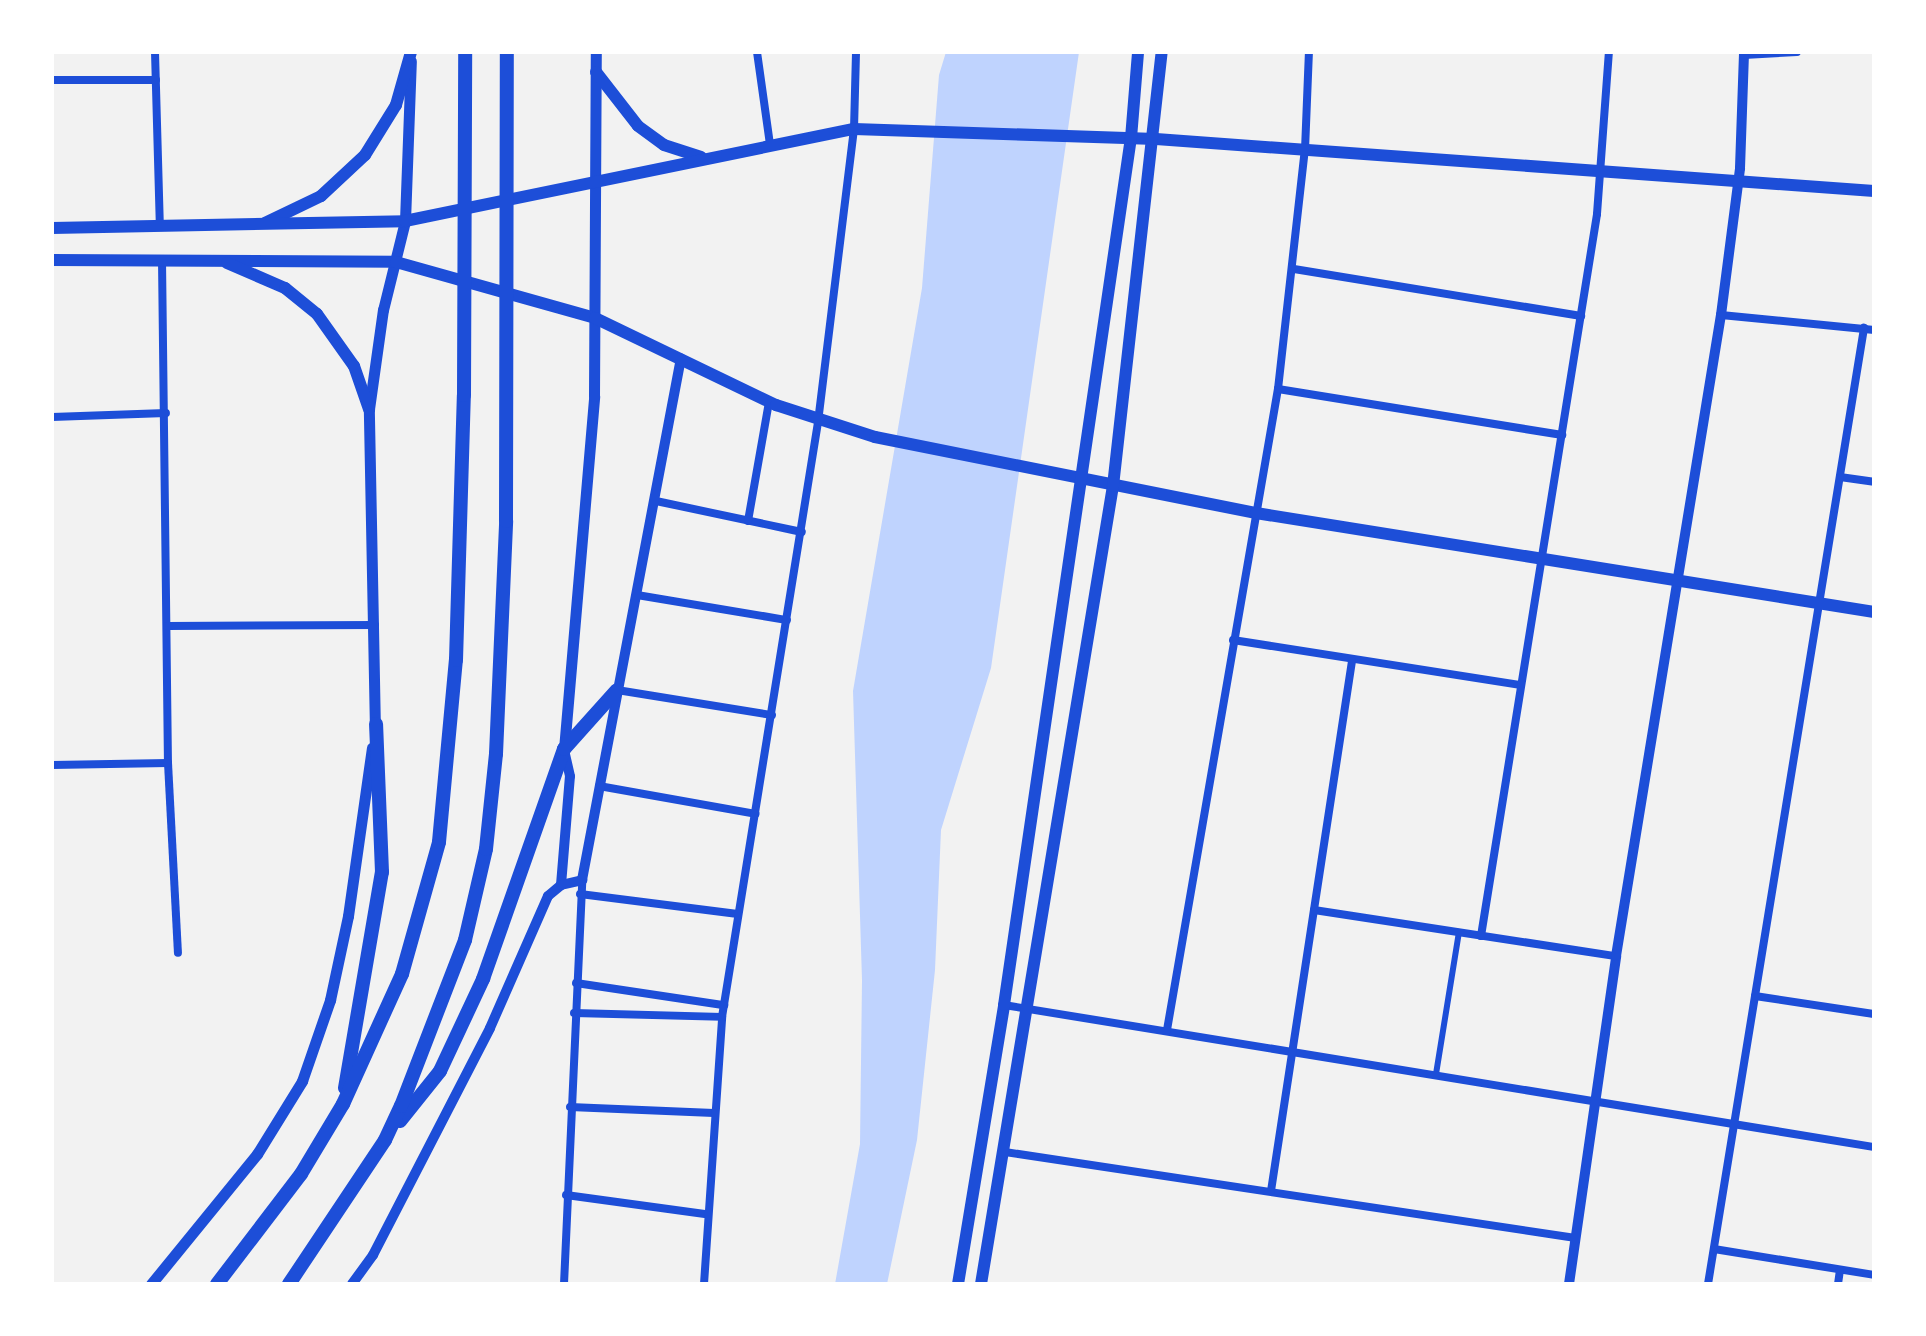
<!DOCTYPE html>
<style>
body{margin:0}
#map{position:relative;width:1926px;height:1336px;overflow:hidden;background:#f2f2f2;font-family:Montserrat,sans-serif}
div>[style]{position:absolute}
.water>*{inset:0;background:#bfd3fe}
.pedestrian>*{height:6px;margin:-3px;padding:0 3px;transform-origin:3px;border-radius:3px;background:#1d4ed8}
.minor>*{height:8px;margin:-4px;padding:0 4px;transform-origin:4px;border-radius:4px;background:#1d4ed8}
.tertiary>*{height:10px;margin:-5px;padding:0 5px;transform-origin:5px;border-radius:5px;background:#1d4ed8}
.secondary>*{height:11px;margin:-5.5px;padding:0 5.5px;transform-origin:5.5px;border-radius:5.5px;background:#1d4ed8}
.primary>*{height:12px;margin:-6px;padding:0 6px;transform-origin:6px;border-radius:6px;background:#1d4ed8}
.motorway>*{height:14px;margin:-7px;padding:0 7px;transform-origin:7px;border-radius:7px;background:#1d4ed8}
span{translate:-50% -50%;white-space:nowrap;text-align:center;line-height:1.15;-webkit-text-stroke:7px #fff;paint-order:stroke}
.frame{position:absolute;inset:0;border:54px solid #fff;pointer-events:none}
</style>
<div id="map">
<div class="water">
<i style="clip-path:polygon(946px 52px,1079px 52px,991px 668px,941px 830px,935px 970px,917px 1140px,887px 1284px,835px 1284px,860px 1144px,862px 980px,853px 691px,922px 288px,939px 75px)"></i>
</div>
<div class="pedestrian">
<i style="left:1436px;top:1074px;width:144px;rotate:-80.8deg"></i>
</div>
<div class="minor">
<i style="left:155px;top:52px;width:174px;rotate:88.4deg"></i>
<i style="left:757px;top:52px;width:94px;rotate:82deg"></i>
<i style="left:1744px;top:55px;width:53px;rotate:-3.2deg"></i>
<i style="left:52px;top:80px;width:104px"></i>
<i style="left:162px;top:260px;width:503px;rotate:89.32deg"></i>
<i style="left:168px;top:763px;width:190px;rotate:87deg"></i>
<i style="left:1294px;top:269px;width:291px;rotate:9.3deg"></i>
<i style="left:1721px;top:315px;width:154px;rotate:5.6deg"></i>
<i style="left:1278px;top:389px;width:288px;rotate:9.2deg"></i>
<i style="left:52px;top:417px;width:114px;rotate:-2deg"></i>
<i style="left:1840px;top:477px;width:34px;rotate:8deg"></i>
<i style="left:656px;top:501px;width:149px;rotate:12deg"></i>
<i style="left:748px;top:521px;width:121px;rotate:-80deg"></i>
<i style="left:637px;top:595px;width:152px;rotate:9.5deg"></i>
<i style="left:167px;top:626px;width:208px;rotate:-0.3deg"></i>
<i style="left:1233px;top:640px;width:290px;rotate:8.9deg"></i>
<i style="left:617px;top:690px;width:157px;rotate:9.2deg"></i>
<i style="left:52px;top:765px;width:116px;rotate:-1deg"></i>
<i style="left:599px;top:786px;width:159px;rotate:10.1deg"></i>
<i style="left:580px;top:894px;width:159px;rotate:7.2deg"></i>
<i style="left:1314px;top:910px;width:305px;rotate:8.7deg"></i>
<i style="left:1481px;top:936px;width:731px;rotate:-80.87deg"></i>
<i style="left:1597px;top:214px;width:162px;rotate:-85.8deg"></i>
<i style="left:576px;top:983px;width:150px;rotate:8.5deg"></i>
<i style="left:1755px;top:996px;width:120px;rotate:8.6deg"></i>
<i style="left:1004px;top:1005px;width:882px;rotate:9.27deg"></i>
<i style="left:574px;top:1013px;width:148px;rotate:1.5deg"></i>
<i style="left:1167px;top:1030px;width:651px;rotate:-80.18deg"></i>
<i style="left:1278px;top:389px;width:241px;rotate:-83.6deg"></i>
<i style="left:1305px;top:150px;width:98px;rotate:-87.7deg"></i>
<i style="left:570px;top:1107px;width:144px;rotate:2.4deg"></i>
<i style="left:1005px;top:1152px;width:577px;rotate:8.57deg"></i>
<i style="left:1271px;top:1191px;width:536px;rotate:-81.31deg"></i>
<i style="left:566px;top:1195px;width:140px;rotate:7.8deg"></i>
<i style="left:1714px;top:1249px;width:162px;rotate:9.2deg"></i>
<i style="left:564px;top:1284px;width:404px;rotate:-87.4deg"></i>
<i style="left:704px;top:1284px;width:268px;rotate:-86.1deg"></i>
<i style="left:722px;top:1017px;width:603px;rotate:-80.83deg"></i>
<i style="left:818px;top:422px;width:295px;rotate:-83deg"></i>
<i style="left:854px;top:129px;width:77px;rotate:-88.5deg"></i>
<i style="left:1708px;top:1284px;width:969px;rotate:-80.73deg"></i>
<i style="left:1838px;top:1284px;width:14px;rotate:-82deg"></i>
</div>
<div class="tertiary">
<i style="left:561px;top:885px;width:109px;rotate:-85.3deg"></i>
<i style="left:570px;top:776px;width:28px;rotate:-103deg"></i>
<i style="left:352px;top:1284px;width:36px;rotate:-54deg"></i>
<i style="left:373px;top:1255px;width:255px;rotate:-62.7deg"></i>
<i style="left:490px;top:1028px;width:144px;rotate:-66.3deg"></i>
<i style="left:548px;top:896px;width:17px;rotate:-40deg"></i>
<i style="left:561px;top:885px;width:22px;rotate:-13deg"></i>
<i style="left:582px;top:880px;width:531px;rotate:-79.26deg"></i>
<i style="left:1569px;top:1284px;width:331px;rotate:-81.8deg"></i>
<i style="left:1616px;top:956px;width:650px;rotate:-80.7deg"></i>
<i style="left:1721px;top:315px;width:148px;rotate:-82.6deg"></i>
<i style="left:1740px;top:168px;width:116px;rotate:-88deg"></i>
</div>
<div class="secondary">
<i style="left:375px;top:731px;width:322px;rotate:-91.1deg"></i>
<i style="left:369px;top:409px;width:100px;rotate:-82deg"></i>
<i style="left:383px;top:310px;width:92px;rotate:-76.1deg"></i>
<i style="left:405px;top:221px;width:160px;rotate:-87.9deg"></i>
<i style="left:564px;top:749px;width:354px;rotate:-85.1deg"></i>
<i style="left:594px;top:396px;width:344px;rotate:-89.7deg"></i>
<i style="left:151px;top:1284px;width:168px;rotate:-50.8deg"></i>
<i style="left:257px;top:1154px;width:86px;rotate:-58.3deg"></i>
<i style="left:302px;top:1081px;width:86px;rotate:-70.9deg"></i>
<i style="left:330px;top:1000px;width:86px;rotate:-77.9deg"></i>
<i style="left:348px;top:916px;width:170px;rotate:-81.9deg"></i>
</div>
<div class="primary">
<i style="left:596px;top:72px;width:68px;rotate:52.1deg"></i>
<i style="left:638px;top:126px;width:32px;rotate:36deg"></i>
<i style="left:664px;top:145px;width:39px;rotate:18deg"></i>
<i style="left:265px;top:223px;width:62px;rotate:-25.7deg"></i>
<i style="left:321px;top:196px;width:60px;rotate:-43deg"></i>
<i style="left:365px;top:155px;width:59px;rotate:-58.2deg"></i>
<i style="left:396px;top:105px;width:55px;rotate:-74.2deg"></i>
<i style="left:52px;top:228px;width:353px;rotate:-1.1deg"></i>
<i style="left:405px;top:221px;width:458px;rotate:-11.6deg"></i>
<i style="left:854px;top:129px;width:302px;rotate:1.9deg"></i>
<i style="left:1156px;top:139px;width:720px;rotate:4.14deg"></i>
<i style="left:52px;top:260px;width:344px;rotate:0.3deg"></i>
<i style="left:396px;top:262px;width:207px;rotate:15.7deg"></i>
<i style="left:595px;top:318px;width:201px;rotate:25.7deg"></i>
<i style="left:776px;top:405px;width:104px;rotate:17.9deg"></i>
<i style="left:875px;top:437px;width:389px;rotate:11.3deg"></i>
<i style="left:1256px;top:513px;width:626px;rotate:9.1deg"></i>
<i style="left:227px;top:263px;width:63px;rotate:23.3deg"></i>
<i style="left:285px;top:288px;width:41px;rotate:39.1deg"></i>
<i style="left:317px;top:314px;width:64px;rotate:54.6deg"></i>
<i style="left:354px;top:366px;width:46px;rotate:70.8deg"></i>
<i style="left:958px;top:1284px;width:283px;rotate:-80.6deg"></i>
<i style="left:1004px;top:1005px;width:876px;rotate:-81.67deg"></i>
<i style="left:1131px;top:138px;width:86px;rotate:-85.3deg"></i>
<i style="left:981px;top:1284px;width:809px;rotate:-80.61deg"></i>
<i style="left:1113px;top:486px;width:437px;rotate:-83.6deg"></i>
</div>
<div class="motorway">
<i style="left:345px;top:1088px;width:219px;rotate:-80.3deg"></i>
<i style="left:382px;top:872px;width:148px;rotate:-92.3deg"></i>
<i style="left:400px;top:1121px;width:64px;rotate:-51.3deg"></i>
<i style="left:440px;top:1071px;width:102px;rotate:-64.9deg"></i>
<i style="left:483px;top:979px;width:244px;rotate:-70.6deg"></i>
<i style="left:564px;top:749px;width:79px;rotate:-48.1deg"></i>
<i style="left:217px;top:1284px;width:138px;rotate:-52.6deg"></i>
<i style="left:301px;top:1174px;width:82px;rotate:-59deg"></i>
<i style="left:343px;top:1104px;width:143px;rotate:-65.6deg"></i>
<i style="left:402px;top:974px;width:137px;rotate:-74.3deg"></i>
<i style="left:439px;top:842px;width:183px;rotate:-84.7deg"></i>
<i style="left:456px;top:660px;width:265px;rotate:-88.3deg"></i>
<i style="left:464px;top:395px;width:343px;rotate:-89.8deg"></i>
<i style="left:289px;top:1284px;width:173px;rotate:-56.3deg"></i>
<i style="left:385px;top:1140px;width:38px;rotate:-65deg"></i>
<i style="left:401px;top:1106px;width:178px;rotate:-68.9deg"></i>
<i style="left:465px;top:940px;width:93px;rotate:-77deg"></i>
<i style="left:486px;top:849px;width:96px;rotate:-84deg"></i>
<i style="left:496px;top:754px;width:233px;rotate:-87.5deg"></i>
<i style="left:506px;top:521px;width:469px;rotate:-89.9deg"></i>
</div>
<div class="frame"></div>
</div>
